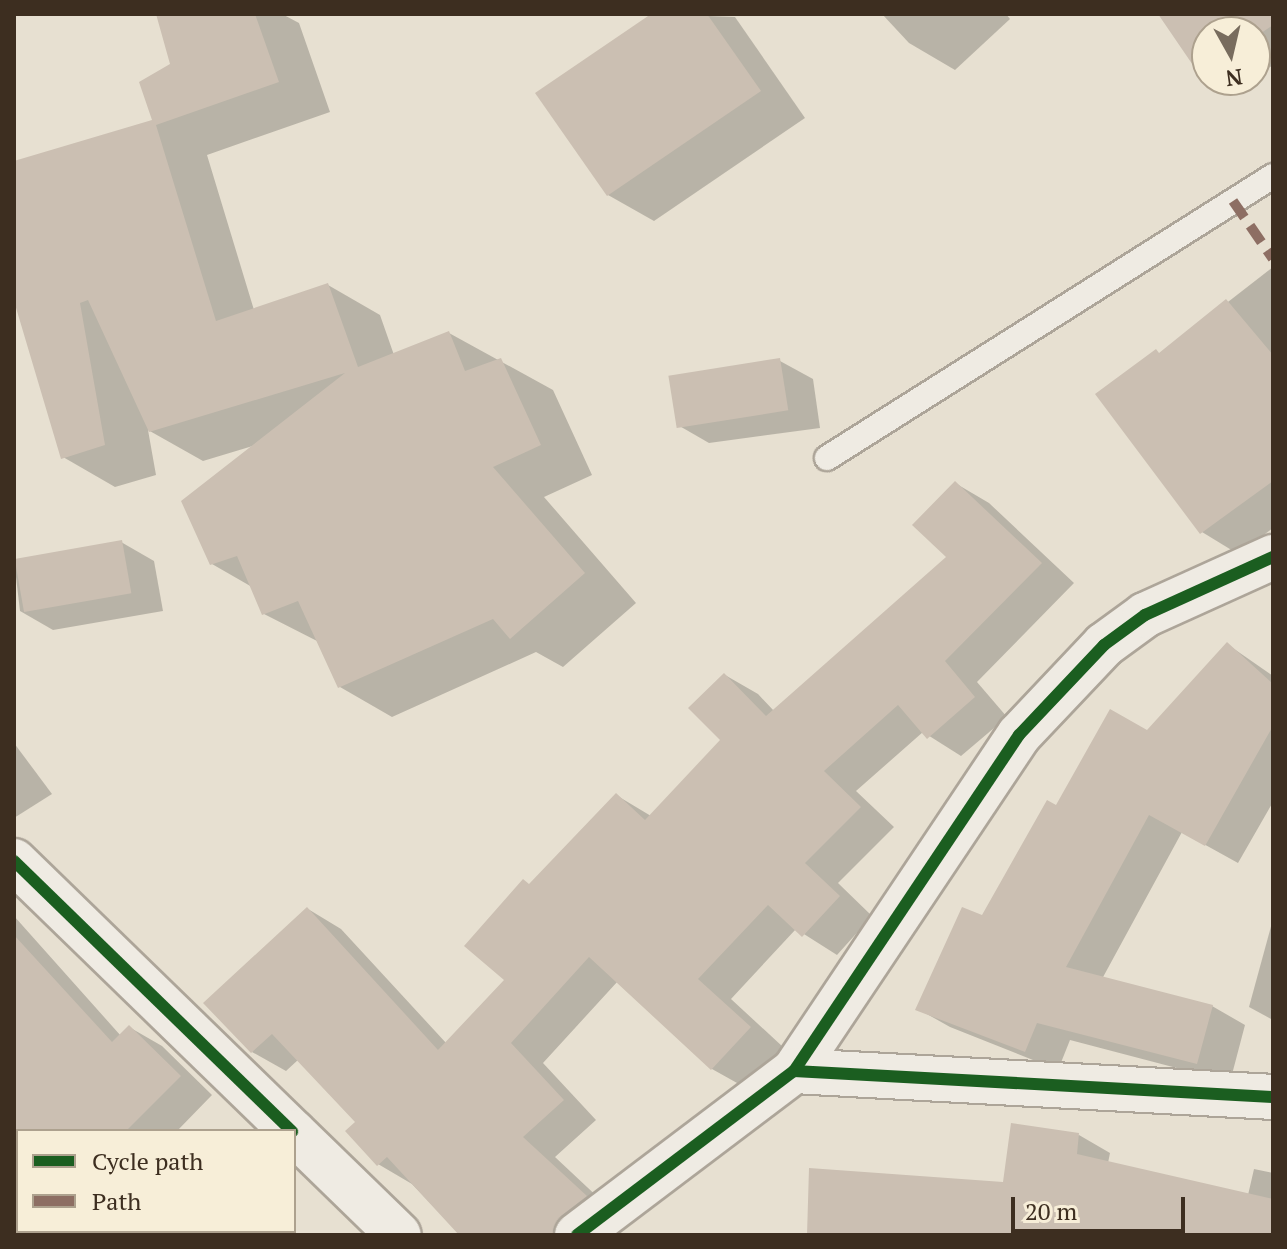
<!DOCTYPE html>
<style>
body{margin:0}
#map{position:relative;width:1287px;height:1249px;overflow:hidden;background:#e7e0d1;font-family:"PT Serif",serif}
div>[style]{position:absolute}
.shadow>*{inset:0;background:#0003}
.building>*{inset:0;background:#cbbfb2;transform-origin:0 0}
.roads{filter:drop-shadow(2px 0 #ada599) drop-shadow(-2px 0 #ada599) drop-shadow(0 2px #ada599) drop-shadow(0 -2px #ada599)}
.service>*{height:24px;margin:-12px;padding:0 12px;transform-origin:12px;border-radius:12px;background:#efebe3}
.minor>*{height:44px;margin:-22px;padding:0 22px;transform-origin:22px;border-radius:22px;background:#efebe3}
.quiet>*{height:10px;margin-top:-5px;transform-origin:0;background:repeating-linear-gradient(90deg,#8d6e63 0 20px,transparent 0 30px)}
.cycleway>*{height:12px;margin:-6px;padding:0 6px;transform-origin:6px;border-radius:6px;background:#1b5e20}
span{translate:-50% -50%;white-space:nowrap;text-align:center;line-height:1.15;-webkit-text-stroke:8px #f7eed8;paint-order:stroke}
.frame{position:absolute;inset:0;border:16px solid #3d2e20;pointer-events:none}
.legend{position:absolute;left:16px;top:1129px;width:280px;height:104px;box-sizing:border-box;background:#f7eed8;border:2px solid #ada18e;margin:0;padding:10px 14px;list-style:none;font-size:24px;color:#3d2e20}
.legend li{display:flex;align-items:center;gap:16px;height:40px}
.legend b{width:40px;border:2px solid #ada18e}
.north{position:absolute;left:1191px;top:16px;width:80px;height:80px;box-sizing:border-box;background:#f7eed8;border:2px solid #ada18e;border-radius:50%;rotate:172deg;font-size:22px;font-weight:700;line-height:32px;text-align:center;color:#3d2e20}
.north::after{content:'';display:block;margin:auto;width:28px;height:36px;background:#786c5e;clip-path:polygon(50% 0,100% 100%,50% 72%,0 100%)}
.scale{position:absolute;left:1011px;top:1197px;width:174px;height:36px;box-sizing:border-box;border:4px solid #3d2e20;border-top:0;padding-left:10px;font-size:24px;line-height:28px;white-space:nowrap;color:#3d2e20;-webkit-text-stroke:6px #f7eed8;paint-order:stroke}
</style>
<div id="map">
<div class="shadow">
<i style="clip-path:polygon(173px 14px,282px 14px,299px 23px,330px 112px,207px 155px,254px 310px,328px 285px,380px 315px,394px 355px,449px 333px,553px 390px,592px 475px,544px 497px,636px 603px,563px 667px,536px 652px,392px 717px,340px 687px,319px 642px,264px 614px,252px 587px,212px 564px,256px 445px,203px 461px,148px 430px,156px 475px,115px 487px,63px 457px,14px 294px,14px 163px,155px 121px,172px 65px)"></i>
<i style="clip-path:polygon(655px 14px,735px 17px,805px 118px,654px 221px,608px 195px)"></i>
<i style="clip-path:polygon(882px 14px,1006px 14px,1010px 19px,955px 70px,909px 43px)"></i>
<i style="clip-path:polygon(1194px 14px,1273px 14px,1273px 65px,1255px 77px,1255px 32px,1207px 32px,1207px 76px,1201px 73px)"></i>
<i style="clip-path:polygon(1213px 80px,1250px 80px,1233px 91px)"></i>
<i style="clip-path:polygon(1273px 267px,1273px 528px,1238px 554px,1202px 532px,1161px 354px)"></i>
<i style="clip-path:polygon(780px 361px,813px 379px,820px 428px,709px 443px,676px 424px)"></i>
<i style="clip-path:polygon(955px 483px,989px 503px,1074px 583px,977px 682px,1007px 717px,961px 756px,923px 732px,856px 791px,894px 827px,838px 883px,872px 916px,837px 955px,796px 929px,731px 999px,783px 1047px,746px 1088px,712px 1069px,618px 981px,543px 1063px,596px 1120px,555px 1157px,619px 1217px,598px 1235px,461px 1235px,412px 1184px,378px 1164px,358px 1123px,299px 1059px,286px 1071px,252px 1052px,308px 909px,341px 929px,447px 1044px,507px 979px,530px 885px,616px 795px,651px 816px,723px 740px,725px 675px,758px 694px,774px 711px,949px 557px)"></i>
<i style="clip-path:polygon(121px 542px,154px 561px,163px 611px,53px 630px,20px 611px,14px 560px)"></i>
<i style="clip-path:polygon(1227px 644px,1273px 676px,1273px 802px,1238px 863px,1182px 832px,1102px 979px,1212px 1006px,1245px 1025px,1230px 1082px,1070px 1040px,1058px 1070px,950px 1027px,918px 1009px,1057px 808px,1147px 732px)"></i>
<i style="clip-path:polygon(14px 743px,52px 794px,14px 818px)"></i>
<i style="clip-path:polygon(14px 916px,121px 1036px,129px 1027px,162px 1046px,212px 1095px,177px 1131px,18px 1131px,18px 1231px,264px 1231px,261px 1235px,14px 1235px)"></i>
<i style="clip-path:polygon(1273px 919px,1273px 1020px,1249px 1007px)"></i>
<i style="clip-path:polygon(1079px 1135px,1110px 1153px,1108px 1163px,1248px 1195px,1254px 1169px,1273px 1173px,1273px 1235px,954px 1235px,1004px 1184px)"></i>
</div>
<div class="building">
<i style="clip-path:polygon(156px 14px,255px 14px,279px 82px,156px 125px,216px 321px,328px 283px,358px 367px,449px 331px,465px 371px,501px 358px,541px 445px,493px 467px,585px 573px,510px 639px,493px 619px,338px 688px,298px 601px,262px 615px,237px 556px,210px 565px,181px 501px,345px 373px,149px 432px,88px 300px,80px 303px,105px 445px,61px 459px,14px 301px,14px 161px,152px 120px,139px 82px,170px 64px)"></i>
<i style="clip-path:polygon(651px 14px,707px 14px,761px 91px,607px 196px,535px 93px)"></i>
<i style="clip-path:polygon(1158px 14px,1273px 14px,1273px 25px,1255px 37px,1255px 32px,1207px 32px,1207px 69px,1199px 74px)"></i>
<i style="clip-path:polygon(1226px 299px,1273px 355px,1273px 481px,1200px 534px,1095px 394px,1156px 349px,1159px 353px)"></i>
<i style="left:780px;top:358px;width:53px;height:113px;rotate:81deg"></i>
<i style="clip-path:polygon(955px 481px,1042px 563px,945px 661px,975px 697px,927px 739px,898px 705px,824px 771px,861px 807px,805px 863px,840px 896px,802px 937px,768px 905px,698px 979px,751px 1027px,711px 1070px,589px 957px,511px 1043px,564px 1100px,523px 1137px,587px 1196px,561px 1216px,553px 1235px,459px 1235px,387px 1157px,377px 1166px,345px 1131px,355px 1122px,272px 1034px,251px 1053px,203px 1003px,307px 907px,438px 1050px,504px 980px,464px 946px,523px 879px,529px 884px,616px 793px,645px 820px,720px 740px,688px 708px,724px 673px,766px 716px,946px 557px,912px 525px)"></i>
<i style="left:122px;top:540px;width:54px;height:109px;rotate:80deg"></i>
<i style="clip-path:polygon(1227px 642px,1273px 684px,1273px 726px,1205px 846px,1149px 815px,1066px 967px,1213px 1005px,1197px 1064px,1037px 1023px,1025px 1052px,915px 1010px,962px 907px,982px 915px,1047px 800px,1056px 805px,1110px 709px,1147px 730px)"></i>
<i style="clip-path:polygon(14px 935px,112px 1042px,129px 1025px,181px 1076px,126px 1131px,14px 1131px)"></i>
<i style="clip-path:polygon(1011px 1123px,1079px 1133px,1077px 1154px,1273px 1199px,1273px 1235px,807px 1235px,809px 1168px,1003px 1182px)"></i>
</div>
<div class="roads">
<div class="service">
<i style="left:827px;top:458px;width:528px;rotate:-32.3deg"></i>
</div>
<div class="minor">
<i style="left:14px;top:861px;width:388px;rotate:44.2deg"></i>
<i style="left:794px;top:1071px;width:404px;rotate:-56.2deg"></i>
<i style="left:1019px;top:735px;width:124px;rotate:-46.6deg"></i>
<i style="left:1104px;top:645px;width:51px;rotate:-36.2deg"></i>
<i style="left:1145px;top:615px;width:141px;rotate:-24.4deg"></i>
<i style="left:294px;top:1133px;width:146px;rotate:44.2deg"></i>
<i style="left:577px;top:1235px;width:272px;rotate:-37.1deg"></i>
<i style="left:794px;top:1071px;width:480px;rotate:3.1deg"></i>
</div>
</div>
<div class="quiet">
<i style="left:1233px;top:201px;width:70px;rotate:55.4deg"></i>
</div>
<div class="cycleway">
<i style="left:14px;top:861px;width:388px;rotate:44.2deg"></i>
<i style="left:794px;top:1071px;width:404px;rotate:-56.2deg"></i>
<i style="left:1019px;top:735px;width:124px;rotate:-46.6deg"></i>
<i style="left:1104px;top:645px;width:51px;rotate:-36.2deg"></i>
<i style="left:1145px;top:615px;width:141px;rotate:-24.4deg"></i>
<i style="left:577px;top:1235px;width:272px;rotate:-37.1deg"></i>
<i style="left:794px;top:1071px;width:480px;rotate:3.1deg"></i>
</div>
<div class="frame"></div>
<ul class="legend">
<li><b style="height:10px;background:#1b5e20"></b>Cycle path</li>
<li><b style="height:10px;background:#8d6e63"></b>Path</li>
</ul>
<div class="north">N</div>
<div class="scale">20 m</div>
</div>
